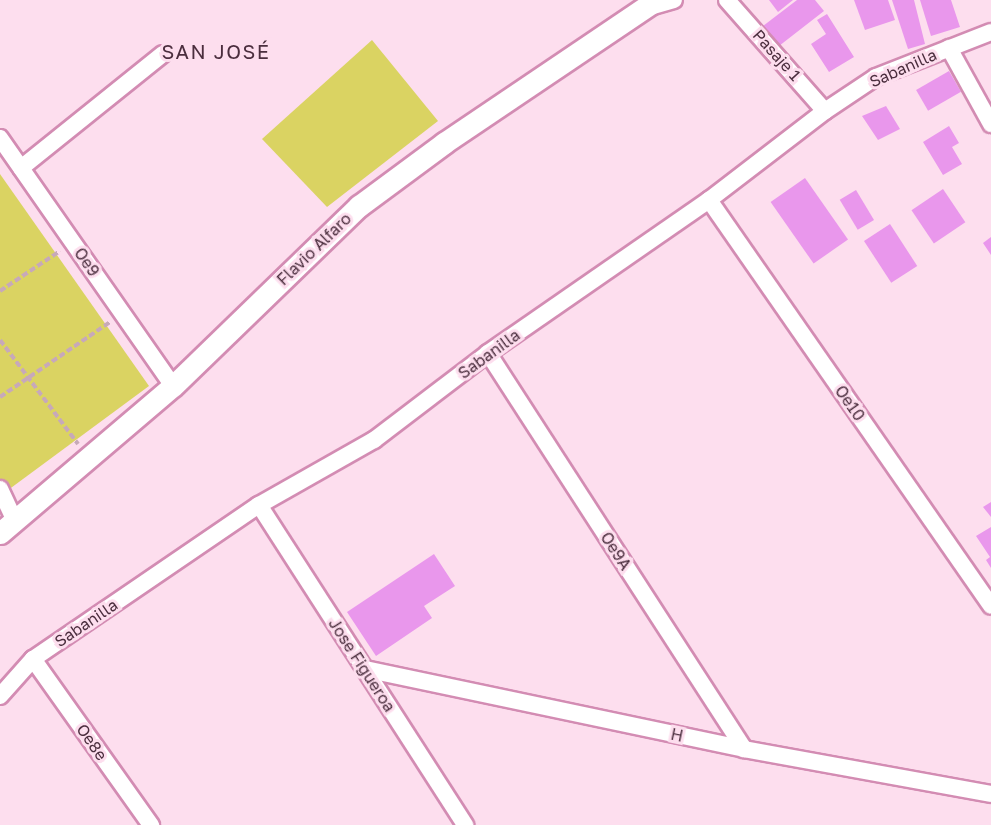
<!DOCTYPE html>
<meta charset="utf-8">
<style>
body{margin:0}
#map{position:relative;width:991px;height:825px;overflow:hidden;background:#fddeee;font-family:"Golos Text",sans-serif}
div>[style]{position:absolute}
.green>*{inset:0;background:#dad362}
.building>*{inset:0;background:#e997ec;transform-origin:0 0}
.path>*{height:4px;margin-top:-2px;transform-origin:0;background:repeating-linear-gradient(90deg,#c7a9b9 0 6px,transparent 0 9px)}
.roads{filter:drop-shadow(2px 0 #d38cb3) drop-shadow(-2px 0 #d38cb3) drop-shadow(0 2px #d38cb3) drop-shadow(0 -2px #d38cb3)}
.minor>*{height:16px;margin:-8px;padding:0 8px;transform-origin:8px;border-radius:8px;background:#fff}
.tertiary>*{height:21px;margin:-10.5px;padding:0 10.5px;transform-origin:10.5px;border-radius:10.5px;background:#fff}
span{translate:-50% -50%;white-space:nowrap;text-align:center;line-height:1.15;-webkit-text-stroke:6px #fddeee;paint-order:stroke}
.street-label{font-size:16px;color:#4b2e3e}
.quarter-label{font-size:20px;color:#4b2e3e;letter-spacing:1.5px}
</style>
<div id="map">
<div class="green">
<i style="clip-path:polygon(372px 40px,438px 121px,327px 207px,262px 139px)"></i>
<i style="clip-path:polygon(0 174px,149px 386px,0 496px)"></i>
</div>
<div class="building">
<i style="clip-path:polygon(769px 0,793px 0,778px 12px)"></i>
<i style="clip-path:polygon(797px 0,815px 0,824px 11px,779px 46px,763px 26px)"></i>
<i style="clip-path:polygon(854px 0,888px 0,895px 20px,865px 30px)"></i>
<i style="clip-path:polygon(892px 0,914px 0,925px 44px,908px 49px)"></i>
<i style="clip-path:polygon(920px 0,951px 0,960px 27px,931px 36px)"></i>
<i style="clip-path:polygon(827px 14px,854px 57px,829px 72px,811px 44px,826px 34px,817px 20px)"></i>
<i style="left:949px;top:71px;width:24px;height:38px;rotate:60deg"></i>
<i style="clip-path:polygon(886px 106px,900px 129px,878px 140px,862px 116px)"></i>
<i style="clip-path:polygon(949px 126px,959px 143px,952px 147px,962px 164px,943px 175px,923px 142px)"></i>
<i style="left:805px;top:178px;width:75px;height:42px;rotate:55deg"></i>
<i style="left:943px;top:189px;width:40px;height:38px;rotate:56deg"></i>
<i style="left:856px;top:190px;width:35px;height:19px;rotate:59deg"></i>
<i style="left:890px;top:224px;width:50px;height:31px;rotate:57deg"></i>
<i style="clip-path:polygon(991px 237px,991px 255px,983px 243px)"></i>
<i style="clip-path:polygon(991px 502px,991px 517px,983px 507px)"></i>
<i style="clip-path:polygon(991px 527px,991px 568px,986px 560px,990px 557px,976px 536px)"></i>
<i style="clip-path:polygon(434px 554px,455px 586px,424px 606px,432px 618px,376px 656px,347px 612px)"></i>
</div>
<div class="path">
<i style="left:0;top:291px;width:72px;rotate:-33.7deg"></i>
<i style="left:0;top:340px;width:130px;rotate:53.1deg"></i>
<i style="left:0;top:397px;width:133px;rotate:-34.3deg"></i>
</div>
<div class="roads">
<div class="minor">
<i style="left:727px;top:0;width:148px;rotate:48.6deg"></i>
<i style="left:646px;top:8px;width:29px;rotate:-16deg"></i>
<i style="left:949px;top:48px;width:87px;rotate:61.1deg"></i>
<i style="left:0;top:138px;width:302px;rotate:55.1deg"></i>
<i style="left:21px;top:168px;width:182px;rotate:-38.8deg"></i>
<i style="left:709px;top:200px;width:494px;rotate:55.2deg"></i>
<i style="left:488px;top:353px;width:472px;rotate:57.1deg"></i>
<i style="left:0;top:489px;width:35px;rotate:65deg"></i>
<i style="left:259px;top:505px;width:381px;rotate:57.2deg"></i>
<i style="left:33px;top:659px;width:204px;rotate:54.6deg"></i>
<i style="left:365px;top:669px;width:387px;rotate:11.9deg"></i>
<i style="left:744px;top:749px;width:251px;rotate:10.3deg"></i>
<i style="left:0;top:696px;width:50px;rotate:-48.3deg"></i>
<i style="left:33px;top:659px;width:273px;rotate:-34.3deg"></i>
<i style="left:259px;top:505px;width:132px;rotate:-29.5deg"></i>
<i style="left:374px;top:440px;width:143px;rotate:-37.3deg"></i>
<i style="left:488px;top:353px;width:269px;rotate:-34.7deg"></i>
<i style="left:709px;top:200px;width:146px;rotate:-37.5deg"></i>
<i style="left:825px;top:111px;width:61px;rotate:-33.7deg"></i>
<i style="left:876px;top:77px;width:123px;rotate:-21.4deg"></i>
</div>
<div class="tertiary">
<i style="left:0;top:533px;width:227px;rotate:-40.4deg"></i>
<i style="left:173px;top:386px;width:259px;rotate:-44.1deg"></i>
<i style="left:359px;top:206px;width:106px;rotate:-36.5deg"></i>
<i style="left:444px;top:143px;width:256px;rotate:-34deg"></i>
</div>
</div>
<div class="street-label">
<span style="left:777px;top:55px;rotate:48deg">Pasaje 1</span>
<span style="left:903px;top:68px;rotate:-24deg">Sabanilla</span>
<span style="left:314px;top:249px;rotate:-44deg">Flavio Alfaro</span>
<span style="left:87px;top:262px;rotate:55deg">Oe9</span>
<span style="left:489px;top:354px;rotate:-36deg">Sabanilla</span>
<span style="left:850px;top:403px;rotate:55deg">Oe10</span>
<span style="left:616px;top:551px;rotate:57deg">Oe9A</span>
<span style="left:86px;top:623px;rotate:-34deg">Sabanilla</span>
<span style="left:362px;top:665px;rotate:57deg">Jose Figueroa</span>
<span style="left:677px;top:735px;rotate:12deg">H</span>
<span style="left:92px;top:742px;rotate:55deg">Oe8e</span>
</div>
<div class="quarter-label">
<span style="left:216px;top:51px">SAN JOSÉ</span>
</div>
</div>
